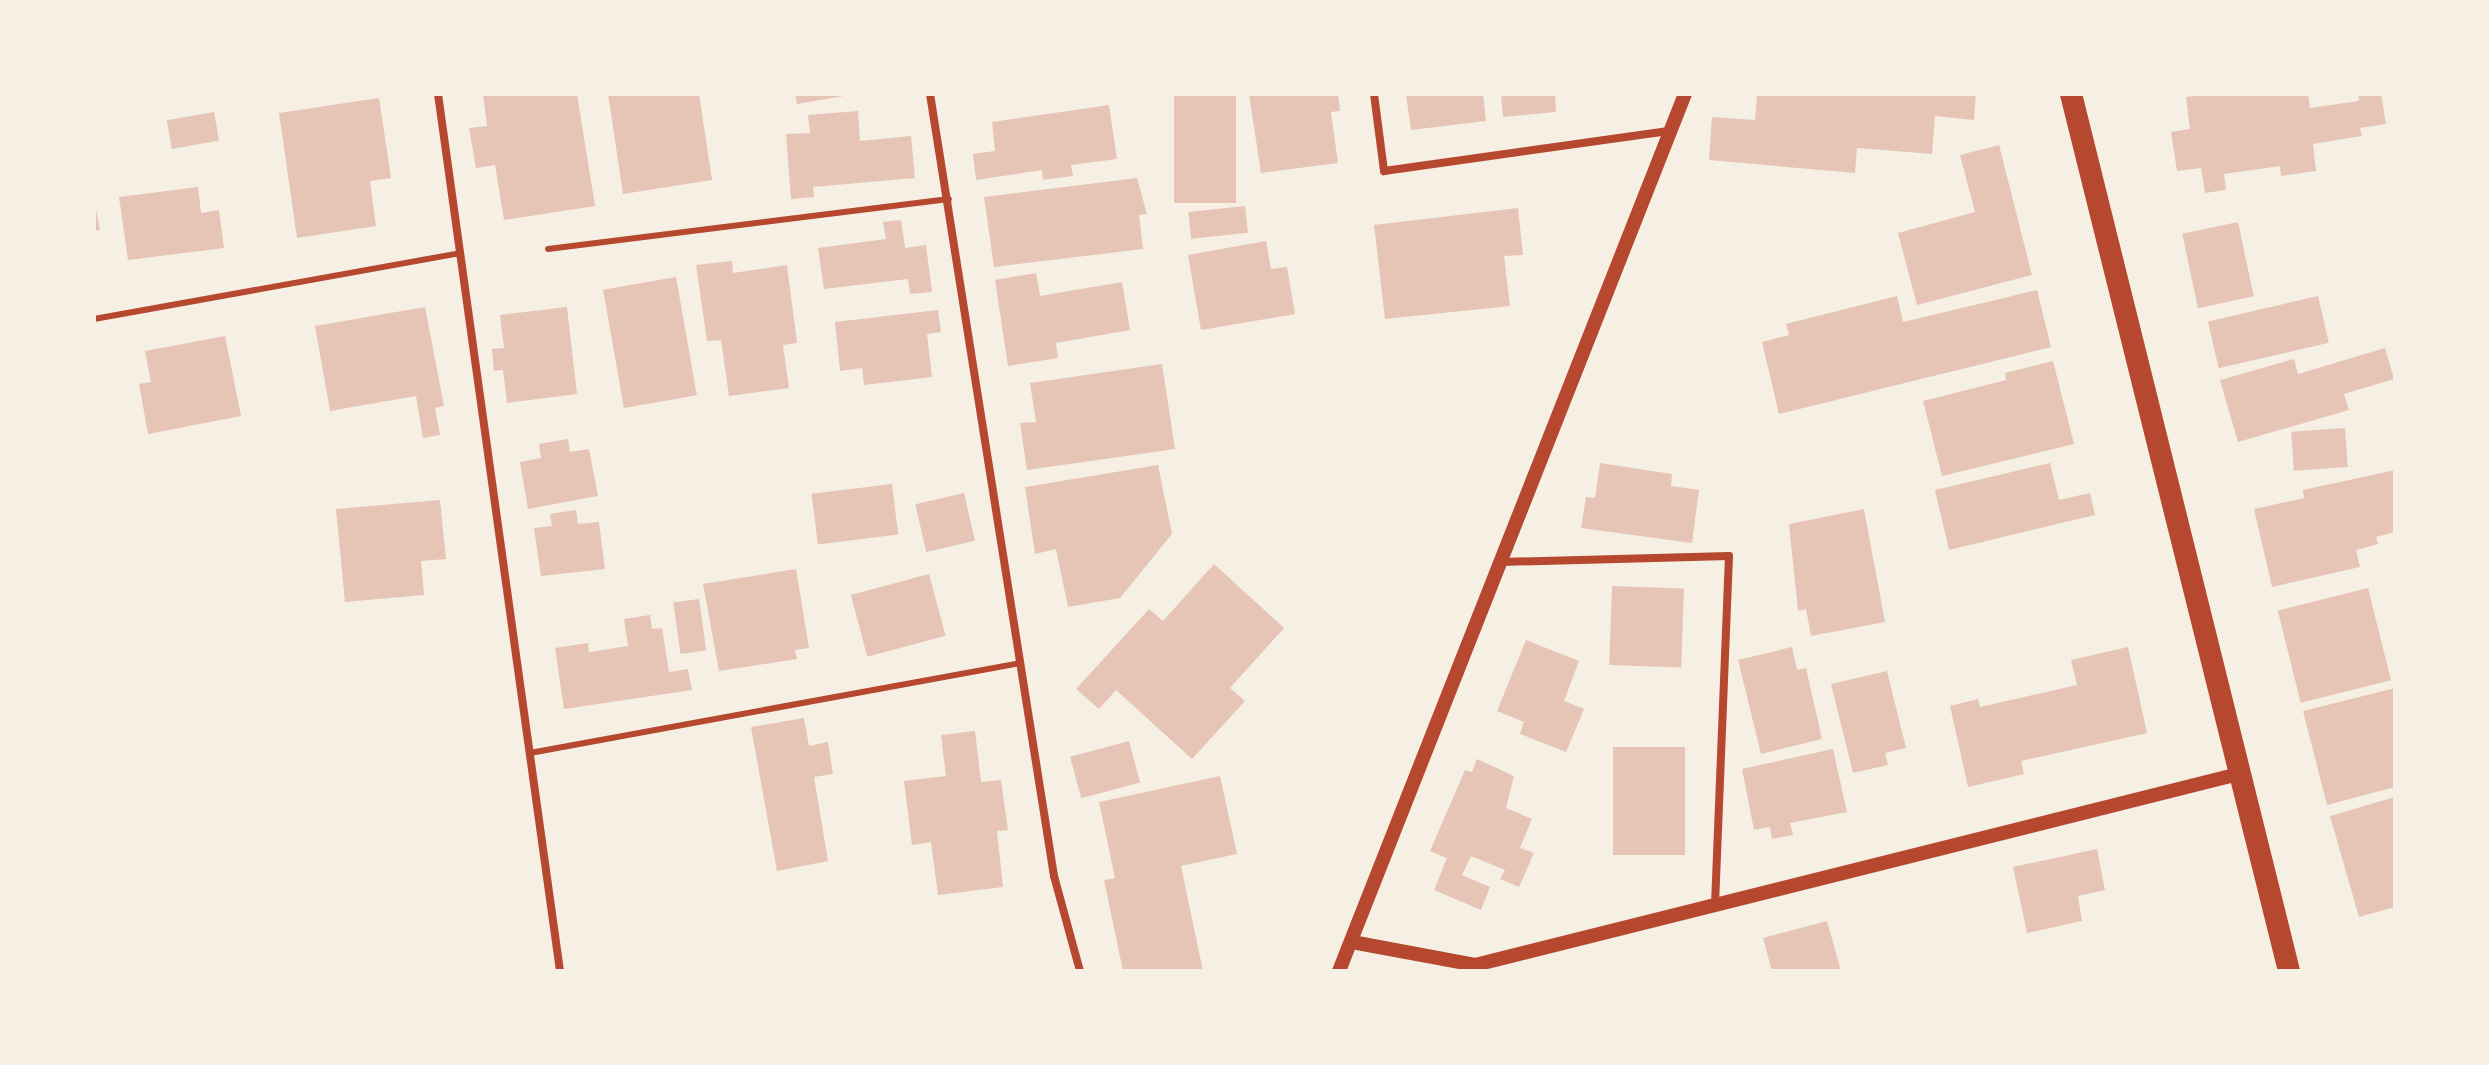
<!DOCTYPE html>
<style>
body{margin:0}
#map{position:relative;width:2489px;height:1065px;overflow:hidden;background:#f6efe4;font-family:"Noto Sans",sans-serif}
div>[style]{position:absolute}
.building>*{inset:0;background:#e6c5b7;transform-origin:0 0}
.service>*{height:6px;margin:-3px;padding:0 3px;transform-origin:3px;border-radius:3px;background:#b5482f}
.minor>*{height:8px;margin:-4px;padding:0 4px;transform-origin:4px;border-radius:4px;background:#b5482f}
.tertiary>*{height:14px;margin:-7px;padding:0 7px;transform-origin:7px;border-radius:7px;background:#b5482f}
.trunk>*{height:22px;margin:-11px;padding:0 11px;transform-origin:11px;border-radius:11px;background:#b5482f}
span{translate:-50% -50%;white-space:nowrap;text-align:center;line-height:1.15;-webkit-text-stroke:7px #f6efe4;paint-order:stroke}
.frame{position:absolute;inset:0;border:96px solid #f6efe4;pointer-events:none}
</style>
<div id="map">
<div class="building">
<i style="clip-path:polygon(483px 94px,577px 94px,595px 206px,504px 220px,495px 165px,476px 168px,469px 128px,487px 126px)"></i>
<i style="clip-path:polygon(608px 94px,699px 94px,712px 180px,623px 194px)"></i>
<i style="clip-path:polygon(795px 94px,844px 94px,844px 96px,797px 104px)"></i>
<i style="left:1174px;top:94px;width:62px;height:109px"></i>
<i style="clip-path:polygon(1249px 94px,1338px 94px,1340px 111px,1331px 112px,1338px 163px,1261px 173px)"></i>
<i style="clip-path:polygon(1406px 94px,1483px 94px,1486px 121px,1411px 130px)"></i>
<i style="clip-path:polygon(1501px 94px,1555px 94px,1556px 112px,1503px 117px)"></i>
<i style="clip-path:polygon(1757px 94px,1976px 94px,1974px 120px,1935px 116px,1932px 154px,1857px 148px,1855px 173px,1709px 160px,1712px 117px,1755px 120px)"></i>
<i style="clip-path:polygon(2206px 94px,2308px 94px,2310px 108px,2359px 101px,2358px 94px,2381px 94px,2386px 124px,2360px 128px,2362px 136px,2313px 144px,2316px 171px,2281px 176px,2280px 166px,2224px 174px,2226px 190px,2205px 193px,2201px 168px,2177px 171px,2171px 132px,2190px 129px,2186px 97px)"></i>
<i style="clip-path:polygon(379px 98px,391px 178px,370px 181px,376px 226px,297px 238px,279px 113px)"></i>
<i style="clip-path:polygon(1109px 105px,1117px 159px,1071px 165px,1073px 176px,1043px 180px,1042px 170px,976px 180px,973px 154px,995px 151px,992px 122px)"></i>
<i style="clip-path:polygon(858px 111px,860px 141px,911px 136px,915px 178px,813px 187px,814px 197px,791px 199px,786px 134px,810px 133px,808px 115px)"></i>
<i style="left:214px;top:112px;width:29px;height:48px;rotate:80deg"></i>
<i style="clip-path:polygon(1999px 145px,2032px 275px,1917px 305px,1898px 233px,1975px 212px,1960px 155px)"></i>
<i style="clip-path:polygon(1137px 178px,1147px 214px,1139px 215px,1143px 249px,994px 267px,984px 197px)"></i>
<i style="clip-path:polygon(198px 187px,201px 213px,219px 210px,224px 248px,128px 260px,119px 197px)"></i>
<i style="clip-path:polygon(94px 200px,100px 230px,94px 231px)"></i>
<i style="left:1245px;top:206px;width:27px;height:57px;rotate:84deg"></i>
<i style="clip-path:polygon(1518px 208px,1523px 255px,1504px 256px,1510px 306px,1385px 319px,1374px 225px)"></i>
<i style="clip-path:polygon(901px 220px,905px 248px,926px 245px,932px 292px,910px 294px,908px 279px,824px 289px,818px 248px,886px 239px,883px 222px)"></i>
<i style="left:2238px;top:222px;width:76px;height:57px;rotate:78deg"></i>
<i style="clip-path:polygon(1266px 241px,1271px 269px,1287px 267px,1295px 314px,1201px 330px,1188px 255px)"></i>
<i style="clip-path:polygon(732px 261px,733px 273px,787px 265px,797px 343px,783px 345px,789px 388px,729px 396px,721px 340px,707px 341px,696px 265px)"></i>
<i style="clip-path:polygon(1036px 273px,1040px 296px,1122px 282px,1130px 330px,1056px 343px,1058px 358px,1008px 366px,995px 280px)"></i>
<i style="left:676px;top:277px;width:120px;height:74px;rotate:80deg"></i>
<i style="clip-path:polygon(2037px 290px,2051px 347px,1779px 414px,1762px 342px,1789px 335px,1786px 324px,1897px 296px,1903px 322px)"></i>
<i style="left:2318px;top:296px;width:48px;height:113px;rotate:77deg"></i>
<i style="clip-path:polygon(425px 307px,444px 406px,435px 408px,440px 435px,423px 438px,416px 396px,330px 411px,315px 326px)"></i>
<i style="clip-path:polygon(567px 307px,577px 394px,507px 403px,503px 370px,494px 371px,492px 349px,504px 348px,500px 315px)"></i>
<i style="clip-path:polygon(938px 310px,941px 332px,927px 334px,932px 377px,864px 385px,862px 368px,840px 371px,835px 322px)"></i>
<i style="clip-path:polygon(225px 336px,241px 416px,148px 434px,139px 384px,151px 382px,145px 351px)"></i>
<i style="clip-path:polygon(2385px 348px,2394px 379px,2344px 394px,2349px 410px,2238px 442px,2220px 380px,2294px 359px,2298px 374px)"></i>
<i style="clip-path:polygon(2053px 361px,2074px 444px,1942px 476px,1923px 401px,2006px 380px,2005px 373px)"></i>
<i style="clip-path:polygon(1162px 364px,1175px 449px,1027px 470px,1020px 423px,1036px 422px,1030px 383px)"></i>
<i style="left:2345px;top:428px;width:39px;height:54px;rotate:86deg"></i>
<i style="clip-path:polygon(568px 439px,570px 452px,589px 449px,598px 496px,528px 509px,520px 462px,541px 458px,539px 444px)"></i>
<i style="clip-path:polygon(1600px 463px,1672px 474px,1671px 486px,1699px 490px,1692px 543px,1581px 528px,1586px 497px,1595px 498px)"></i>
<i style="clip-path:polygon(2050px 463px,2059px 500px,2090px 493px,2095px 515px,1949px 550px,1935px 490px)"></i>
<i style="clip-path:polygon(1158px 465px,1172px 534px,1120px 598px,1068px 607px,1056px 549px,1035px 554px,1025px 487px)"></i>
<i style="clip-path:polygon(2395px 470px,2395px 532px,2376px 537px,2378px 544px,2356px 550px,2360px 567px,2272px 587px,2254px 509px,2304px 498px,2303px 490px)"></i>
<i style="left:892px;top:484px;width:51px;height:81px;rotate:83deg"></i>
<i style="left:964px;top:493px;width:49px;height:50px;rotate:77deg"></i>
<i style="clip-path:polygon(440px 500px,446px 559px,421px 561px,424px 595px,345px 602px,336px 509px)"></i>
<i style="clip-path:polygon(1864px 509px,1885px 622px,1811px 636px,1806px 609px,1798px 611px,1789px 524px)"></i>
<i style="clip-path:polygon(576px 510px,578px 524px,599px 522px,605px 569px,541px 576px,534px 528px,552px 526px,550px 514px)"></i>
<i style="clip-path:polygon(1214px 564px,1284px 628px,1230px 688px,1245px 701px,1192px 759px,1116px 690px,1099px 709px,1076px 689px,1149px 609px,1163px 621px)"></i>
<i style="clip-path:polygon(796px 569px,809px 648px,795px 650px,797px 659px,719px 671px,703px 584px)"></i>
<i style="left:929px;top:574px;width:64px;height:81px;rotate:75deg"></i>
<i style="left:1612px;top:586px;width:72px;height:79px;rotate:2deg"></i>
<i style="left:2368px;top:588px;width:95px;height:93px;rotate:76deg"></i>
<i style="left:699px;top:599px;width:52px;height:26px;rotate:82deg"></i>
<i style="clip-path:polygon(650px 615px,652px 629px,662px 628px,669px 672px,688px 669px,692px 690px,564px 709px,555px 648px,588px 643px,589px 652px,628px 646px,624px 619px)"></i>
<i style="clip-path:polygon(1526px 640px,1579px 661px,1564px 701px,1584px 709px,1566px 752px,1520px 734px,1524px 722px,1497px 711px)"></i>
<i style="clip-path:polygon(1792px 647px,1797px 670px,1806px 668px,1822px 739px,1761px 754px,1738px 660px)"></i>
<i style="clip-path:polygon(2128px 647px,2147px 733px,2021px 761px,2024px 774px,1968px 787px,1950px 706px,1978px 699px,1980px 707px,2077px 685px,2071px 660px)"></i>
<i style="clip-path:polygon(1887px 671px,1906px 748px,1885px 753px,1888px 765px,1853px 773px,1831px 684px)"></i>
<i style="clip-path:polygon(2395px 688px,2395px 787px,2327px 805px,2303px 711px)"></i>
<i style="clip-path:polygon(804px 718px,809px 746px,828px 742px,833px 774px,814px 777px,828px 861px,777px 871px,751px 727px)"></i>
<i style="clip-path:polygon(975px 731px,981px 782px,1001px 780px,1008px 830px,997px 831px,1003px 887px,938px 895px,931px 842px,912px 845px,904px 781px,946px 776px,941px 735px)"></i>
<i style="left:1129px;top:741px;width:43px;height:61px;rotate:75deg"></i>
<i style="left:1613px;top:747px;width:72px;height:108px"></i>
<i style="clip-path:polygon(1833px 749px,1847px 812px,1790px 823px,1793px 835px,1772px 839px,1770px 827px,1754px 830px,1742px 769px)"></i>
<i style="clip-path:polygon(1477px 759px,1514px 776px,1506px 808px,1532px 819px,1520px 848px,1534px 853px,1519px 887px,1500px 879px,1505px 870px,1471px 856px,1462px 875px,1490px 887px,1481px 910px,1434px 890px,1447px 858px,1430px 851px,1465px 770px,1472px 772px)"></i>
<i style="clip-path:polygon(1220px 776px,1237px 854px,1181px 866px,1203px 971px,1123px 971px,1104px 880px,1115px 878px,1099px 802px)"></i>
<i style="clip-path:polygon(2395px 797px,2395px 907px,2359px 917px,2330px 816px)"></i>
<i style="clip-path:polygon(2097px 849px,2105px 890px,2078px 896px,2082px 921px,2027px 933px,2013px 867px)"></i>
<i style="clip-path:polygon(1827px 921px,1841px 971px,1772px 971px,1763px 938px)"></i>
</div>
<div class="service">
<i style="left:548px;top:249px;width:404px;rotate:-7.1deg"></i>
<i style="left:94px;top:319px;width:372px;rotate:-10.2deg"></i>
<i style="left:530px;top:753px;width:498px;rotate:-10.4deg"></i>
</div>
<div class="minor">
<i style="left:438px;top:94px;width:885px;rotate:82.08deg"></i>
<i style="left:930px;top:94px;width:792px;rotate:80.99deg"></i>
<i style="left:1054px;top:876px;width:98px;rotate:74.7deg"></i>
<i style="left:1374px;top:94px;width:78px;rotate:82.6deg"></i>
<i style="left:1384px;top:171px;width:289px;rotate:-8deg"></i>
<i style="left:1501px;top:562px;width:228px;rotate:-1.5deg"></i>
<i style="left:1729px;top:556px;width:349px;rotate:92.3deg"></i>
</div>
<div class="tertiary">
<i style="left:1352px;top:942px;width:125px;rotate:10.6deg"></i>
<i style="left:1475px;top:965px;width:788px;rotate:-14.04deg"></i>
<i style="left:1339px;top:971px;width:943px;rotate:-68.47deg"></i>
</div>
<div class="trunk">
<i style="left:2071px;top:94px;width:904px;rotate:76.04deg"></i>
</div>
<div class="frame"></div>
</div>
